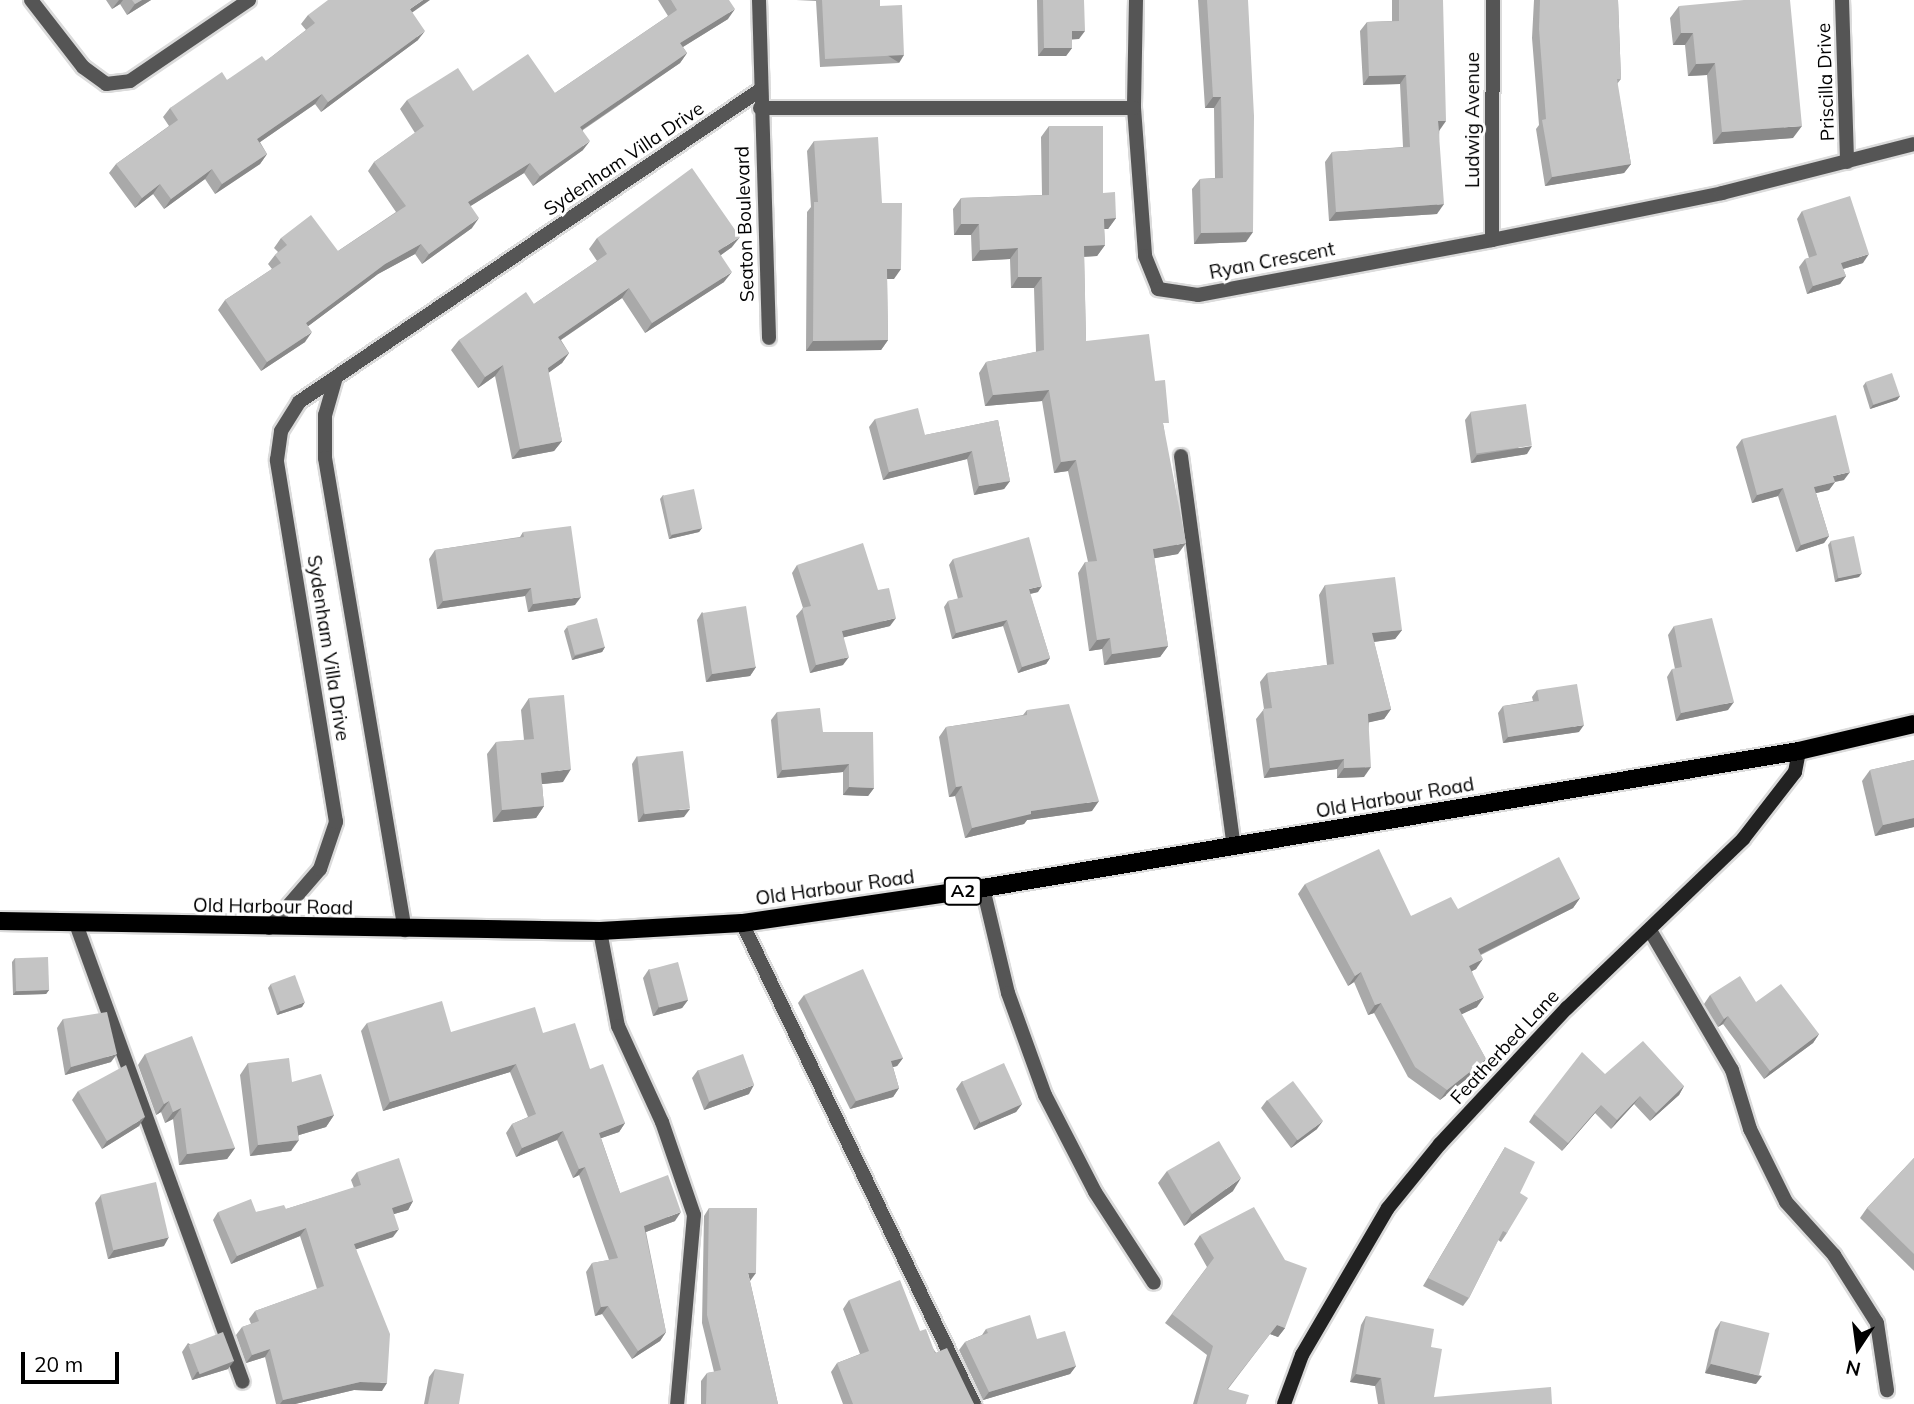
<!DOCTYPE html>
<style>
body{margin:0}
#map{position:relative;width:1914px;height:1404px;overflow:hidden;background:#fff;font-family:Mulish,sans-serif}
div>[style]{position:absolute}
.roads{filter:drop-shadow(2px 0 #dbdbdb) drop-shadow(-2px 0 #dbdbdb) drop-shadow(0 2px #dbdbdb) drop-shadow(0 -2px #dbdbdb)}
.service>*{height:14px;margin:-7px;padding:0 7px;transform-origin:7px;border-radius:7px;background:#555}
.minor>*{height:14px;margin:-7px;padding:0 7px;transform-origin:7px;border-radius:7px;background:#555}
.secondary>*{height:14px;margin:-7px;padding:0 7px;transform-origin:7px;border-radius:7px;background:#222}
.primary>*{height:18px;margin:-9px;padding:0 9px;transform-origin:9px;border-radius:9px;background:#000}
.wall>*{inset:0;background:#a9a9a9}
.shaded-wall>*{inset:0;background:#898989;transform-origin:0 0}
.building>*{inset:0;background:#c4c4c4;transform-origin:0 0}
span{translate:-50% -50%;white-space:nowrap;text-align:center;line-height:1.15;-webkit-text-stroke:6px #fff;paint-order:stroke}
.shield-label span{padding:2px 5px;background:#fff;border:2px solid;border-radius:5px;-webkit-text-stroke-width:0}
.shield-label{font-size:18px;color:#000;font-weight:700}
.street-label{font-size:19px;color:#000}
.north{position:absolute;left:1823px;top:1313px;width:70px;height:70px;-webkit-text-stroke:5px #fff;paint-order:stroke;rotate:193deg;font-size:19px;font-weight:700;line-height:28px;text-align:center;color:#000}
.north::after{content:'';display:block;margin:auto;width:24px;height:32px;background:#000;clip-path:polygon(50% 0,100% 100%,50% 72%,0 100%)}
.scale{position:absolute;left:21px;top:1352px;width:98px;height:32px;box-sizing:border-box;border:4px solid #000;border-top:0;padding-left:9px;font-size:21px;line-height:24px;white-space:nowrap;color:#000;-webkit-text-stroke:5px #fff;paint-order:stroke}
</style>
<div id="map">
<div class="roads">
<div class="service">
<i style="left:1181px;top:456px;width:395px;rotate:82.3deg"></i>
<i style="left:983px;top:888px;width:108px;rotate:76.6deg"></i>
<i style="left:1008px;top:993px;width:109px;rotate:70.1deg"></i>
<i style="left:1045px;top:1095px;width:109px;rotate:62.7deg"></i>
<i style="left:1095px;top:1192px;width:108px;rotate:57deg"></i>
</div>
<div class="minor">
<i style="left:31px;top:0;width:85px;rotate:52.2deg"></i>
<i style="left:83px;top:67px;width:29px;rotate:36deg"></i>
<i style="left:106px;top:84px;width:24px;rotate:-7deg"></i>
<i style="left:130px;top:81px;width:144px;rotate:-34.2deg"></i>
<i style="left:759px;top:0;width:338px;rotate:88.3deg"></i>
<i style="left:1136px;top:0;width:108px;rotate:91.1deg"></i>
<i style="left:1134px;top:108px;width:148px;rotate:85.7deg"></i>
<i style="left:1145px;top:256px;width:35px;rotate:68deg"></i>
<i style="left:1158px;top:289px;width:40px;rotate:8.5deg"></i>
<i style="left:1198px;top:295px;width:299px;rotate:-10.6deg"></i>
<i style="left:1492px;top:240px;width:235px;rotate:-11.5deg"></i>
<i style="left:1722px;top:193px;width:198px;rotate:-14.3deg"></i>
<i style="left:1842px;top:0;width:162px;rotate:88.2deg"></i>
<i style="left:760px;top:108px;width:374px"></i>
<i style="left:1492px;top:240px;width:240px;rotate:-89.8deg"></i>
<i style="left:336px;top:377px;width:40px;rotate:106deg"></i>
<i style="left:325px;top:415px;width:43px;rotate:90deg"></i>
<i style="left:325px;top:458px;width:479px;rotate:80.4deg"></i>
<i style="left:742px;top:923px;width:534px;rotate:64.25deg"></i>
<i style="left:76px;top:924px;width:487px;rotate:70deg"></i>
<i style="left:269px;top:928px;width:78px;rotate:-49.2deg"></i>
<i style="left:320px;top:869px;width:50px;rotate:-71.2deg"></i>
<i style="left:336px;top:822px;width:367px;rotate:-99.3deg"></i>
<i style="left:277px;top:460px;width:29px;rotate:-82deg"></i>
<i style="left:281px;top:431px;width:34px;rotate:-58deg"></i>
<i style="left:299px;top:402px;width:557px;rotate:-34.09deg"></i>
<i style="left:600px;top:931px;width:97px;rotate:79.3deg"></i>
<i style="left:618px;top:1026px;width:106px;rotate:65.4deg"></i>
<i style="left:662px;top:1122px;width:98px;rotate:71deg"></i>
<i style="left:694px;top:1215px;width:190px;rotate:95.1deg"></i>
<i style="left:1651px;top:932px;width:160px;rotate:59.6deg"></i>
<i style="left:1732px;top:1070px;width:62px;rotate:73deg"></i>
<i style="left:1750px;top:1129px;width:81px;rotate:63.7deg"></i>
<i style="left:1786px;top:1202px;width:72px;rotate:47.8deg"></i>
<i style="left:1834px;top:1255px;width:80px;rotate:57.7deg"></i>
<i style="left:1877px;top:1323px;width:68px;rotate:81.5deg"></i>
</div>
<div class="secondary">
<i style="left:1284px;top:1404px;width:52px;rotate:-69.8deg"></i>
<i style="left:1302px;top:1355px;width:170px;rotate:-59.7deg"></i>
<i style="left:1388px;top:1208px;width:82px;rotate:-50.9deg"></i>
<i style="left:1440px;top:1144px;width:186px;rotate:-47deg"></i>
<i style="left:1567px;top:1008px;width:244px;rotate:-43.8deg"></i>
<i style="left:1743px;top:839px;width:85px;rotate:-52.2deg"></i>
<i style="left:1795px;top:772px;width:21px;rotate:-79deg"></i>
</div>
<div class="primary">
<i style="left:0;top:921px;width:600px;rotate:0.95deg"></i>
<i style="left:600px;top:931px;width:142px;rotate:-3.2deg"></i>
<i style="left:742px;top:923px;width:244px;rotate:-8.3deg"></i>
<i style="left:983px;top:888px;width:827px;rotate:-9.53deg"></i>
<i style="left:1799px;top:751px;width:118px;rotate:-13.2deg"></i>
</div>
</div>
<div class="wall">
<i style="clip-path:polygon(106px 0,151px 0,127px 15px,120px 4px,112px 9px)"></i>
<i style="clip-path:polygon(658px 0,729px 0,728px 19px,683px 47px,687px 53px,680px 63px,583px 130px,583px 150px,533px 186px,524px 173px,470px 206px,472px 228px,422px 264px,415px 254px,378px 274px,308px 326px,305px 342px,261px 371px,218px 310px,225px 300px,272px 269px,268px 264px,275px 255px,278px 252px,274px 248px,281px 238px,338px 251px,396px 212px,368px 171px,374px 162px,415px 133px,400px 109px,407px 100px,473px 91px,555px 93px,668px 16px)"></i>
<i style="clip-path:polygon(796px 0,880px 0,880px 6px,899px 63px,820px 67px,816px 1px)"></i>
<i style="clip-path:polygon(1037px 0,1084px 0,1079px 39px,1072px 39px,1072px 48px,1066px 56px,1038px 56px)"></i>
<i style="clip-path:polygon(1198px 0,1248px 0,1246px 242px,1194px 244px,1192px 189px,1200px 179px,1215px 178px,1214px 108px,1205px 108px)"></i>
<i style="clip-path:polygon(1392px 0,1443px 0,1437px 214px,1329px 221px,1325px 162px,1332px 152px,1403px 147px,1400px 84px,1363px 85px,1360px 31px,1367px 22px,1392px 21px)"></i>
<i style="clip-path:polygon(1534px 0,1618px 0,1621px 79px,1617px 84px,1631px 164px,1624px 173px,1545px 186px,1536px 129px,1539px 125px,1532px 38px)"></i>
<i style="clip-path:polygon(1679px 6px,1793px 138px,1713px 144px,1707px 75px,1688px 76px,1685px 45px,1673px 45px,1670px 18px)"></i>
<i style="clip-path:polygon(412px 13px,418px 40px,321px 112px,315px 104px,260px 142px,267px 154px,260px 164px,215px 194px,205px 179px,164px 209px,153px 194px,135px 208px,109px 173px,116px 164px,169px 126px,163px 117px,170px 108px,266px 61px,306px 30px,301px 24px,308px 15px)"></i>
<i style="clip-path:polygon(1049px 126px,1103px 193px,1116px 218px,1108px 229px,1104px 229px,1105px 245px,1097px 256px,1084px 257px,1086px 341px,1155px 381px,1164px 429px,1178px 554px,1154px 558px,1168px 646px,1160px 657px,1104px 665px,1102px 649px,1089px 651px,1078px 573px,1085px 562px,1088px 562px,1068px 471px,1054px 473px,1042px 401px,985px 406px,979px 373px,986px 362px,1036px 352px,1034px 288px,1011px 288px,1010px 259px,972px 261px,971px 235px,954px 235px,953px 209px,961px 198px,1042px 195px,1041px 137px)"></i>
<i style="clip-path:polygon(814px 141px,882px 203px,894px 279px,887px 279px,888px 340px,881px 350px,806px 351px,807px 212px,811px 207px,807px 151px)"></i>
<i style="clip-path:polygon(1802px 211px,1863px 263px,1843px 269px,1846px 276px,1840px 284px,1807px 294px,1799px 267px,1805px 259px,1809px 258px,1797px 219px)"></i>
<i style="clip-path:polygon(597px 238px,732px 247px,721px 255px,724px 282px,645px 333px,622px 298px,561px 340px,569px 353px,562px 363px,548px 373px,562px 441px,554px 451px,512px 459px,495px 376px,478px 388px,451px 350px,459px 340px,534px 304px,597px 261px,589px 249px)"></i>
<i style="clip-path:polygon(1866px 382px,1900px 396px,1897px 400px,1870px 409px,1863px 386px)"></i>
<i style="clip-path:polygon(1471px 412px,1527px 454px,1471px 463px,1465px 420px)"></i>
<i style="clip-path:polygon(875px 419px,925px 435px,998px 420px,1010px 481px,1004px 489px,974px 495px,967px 459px,883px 480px,869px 427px)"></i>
<i style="clip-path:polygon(1742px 439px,1844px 480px,1835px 482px,1829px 490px,1816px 493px,1829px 536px,1824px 543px,1796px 552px,1778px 496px,1752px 503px,1736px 447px)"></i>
<i style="clip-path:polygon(663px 495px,702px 528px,699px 532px,669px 539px,660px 499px)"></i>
<i style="clip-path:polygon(523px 532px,575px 605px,528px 612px,525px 596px,437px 609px,429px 559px,435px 550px,520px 537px)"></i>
<i style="clip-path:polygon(1831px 541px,1859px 577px,1835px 582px,1828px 545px)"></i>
<i style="clip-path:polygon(953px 559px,1038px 592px,1030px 594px,1050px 658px,1046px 664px,1018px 673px,1003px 626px,952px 639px,944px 607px,948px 601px,958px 599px,949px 565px)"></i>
<i style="clip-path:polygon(797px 565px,890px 626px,844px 637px,843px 665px,810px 673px,796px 616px,803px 608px,792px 573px)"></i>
<i style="clip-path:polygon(1325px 585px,1402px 630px,1395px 639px,1374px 642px,1391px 709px,1384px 719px,1369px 722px,1364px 777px,1337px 778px,1337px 769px,1264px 778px,1256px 719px,1264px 709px,1260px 682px,1267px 673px,1327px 665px,1319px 595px)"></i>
<i style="clip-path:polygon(702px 612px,756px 667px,750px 676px,706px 682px,697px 620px)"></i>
<i style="clip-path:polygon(1674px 626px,1728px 710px,1676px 721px,1667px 677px,1672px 669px,1675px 669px,1668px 635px)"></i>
<i style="clip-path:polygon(567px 627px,605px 647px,602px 652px,572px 660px,564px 631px)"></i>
<i style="clip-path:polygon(1537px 690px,1579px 732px,1503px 743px,1498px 713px,1503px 706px,1533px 701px,1532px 697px)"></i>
<i style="clip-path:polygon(529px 698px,563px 782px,542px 784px,544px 806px,536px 818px,493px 822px,487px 754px,496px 742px,524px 740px,521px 710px)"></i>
<i style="clip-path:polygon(1027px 710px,1092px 811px,1027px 820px,1024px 824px,965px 838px,955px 796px,949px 797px,939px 737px,946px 727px,1023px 715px)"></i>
<i style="clip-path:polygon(777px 712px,823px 732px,874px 788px,868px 796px,843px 795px,843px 772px,777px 778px,771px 720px)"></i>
<i style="clip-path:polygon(637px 756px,684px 817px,638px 822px,632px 764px)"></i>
<i style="clip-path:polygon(1914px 760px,1914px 827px,1875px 836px,1862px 781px,1870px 770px)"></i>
<i style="clip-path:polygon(1305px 884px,1411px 916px,1458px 909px,1580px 898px,1573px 908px,1481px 955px,1476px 969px,1472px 971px,1477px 1007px,1461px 1014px,1486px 1059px,1479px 1069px,1440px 1100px,1408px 1077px,1374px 1013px,1368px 1015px,1354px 982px,1348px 986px,1298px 894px)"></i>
<i style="clip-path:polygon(15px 958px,49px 990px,46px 994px,13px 995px,12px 962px)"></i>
<i style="clip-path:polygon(649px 969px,688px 1000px,682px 1008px,653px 1016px,643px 978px)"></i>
<i style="clip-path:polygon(271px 984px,302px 1007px,277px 1015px,268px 988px)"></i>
<i style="clip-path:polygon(804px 995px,903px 1058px,897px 1066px,893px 1067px,899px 1088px,893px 1097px,850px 1109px,798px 1003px)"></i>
<i style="clip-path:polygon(1710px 995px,1819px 1034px,1813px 1043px,1764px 1079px,1723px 1024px,1718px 1027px,1704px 1004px)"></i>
<i style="clip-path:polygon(63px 1019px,111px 1062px,65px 1075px,57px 1028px)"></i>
<i style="clip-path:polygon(367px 1023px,451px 1032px,543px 1033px,590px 1069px,625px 1123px,619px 1132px,601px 1138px,620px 1193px,675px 1221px,646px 1232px,666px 1332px,660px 1341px,632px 1359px,602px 1314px,595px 1316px,586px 1272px,592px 1263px,609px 1260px,579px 1175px,573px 1178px,557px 1140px,516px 1157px,506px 1133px,512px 1124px,528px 1117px,510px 1072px,383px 1111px,361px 1031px)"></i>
<i style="clip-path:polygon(145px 1054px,235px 1148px,227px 1159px,179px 1165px,173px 1119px,165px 1123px,161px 1112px,156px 1115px,138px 1065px)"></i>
<i style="clip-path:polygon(248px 1063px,292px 1082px,334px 1115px,326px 1127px,299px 1135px,291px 1151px,250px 1156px,240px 1075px)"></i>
<i style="clip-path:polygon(698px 1070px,749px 1094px,704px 1110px,692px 1078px)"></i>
<i style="clip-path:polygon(1605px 1074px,1684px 1086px,1679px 1095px,1650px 1121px,1634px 1104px,1611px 1129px,1595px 1113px,1562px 1151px,1529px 1122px,1534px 1114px)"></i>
<i style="clip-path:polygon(962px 1081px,1022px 1104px,1016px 1112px,974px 1130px,956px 1089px)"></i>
<i style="clip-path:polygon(78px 1091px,139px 1126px,102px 1149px,72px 1100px)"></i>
<i style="clip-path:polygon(1267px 1100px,1317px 1129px,1291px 1148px,1261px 1108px)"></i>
<i style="clip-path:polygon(1505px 1147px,1520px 1193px,1507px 1233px,1501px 1242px,1498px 1240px,1469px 1298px,1463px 1306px,1423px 1286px)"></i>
<i style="clip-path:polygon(1914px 1158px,1914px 1271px,1860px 1218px,1867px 1208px)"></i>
<i style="clip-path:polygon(1167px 1171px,1233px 1191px,1184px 1226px,1158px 1183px)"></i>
<i style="clip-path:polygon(357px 1172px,413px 1201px,408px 1210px,394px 1214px,393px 1237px,356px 1249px,382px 1391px,354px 1390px,295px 1404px,276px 1404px,265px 1357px,246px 1363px,236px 1335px,242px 1327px,251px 1324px,249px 1319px,255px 1311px,317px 1289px,300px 1236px,231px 1264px,213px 1220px,218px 1212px,256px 1212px,286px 1209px,354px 1188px,351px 1180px)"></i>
<i style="clip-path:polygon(101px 1195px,164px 1246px,108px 1259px,95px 1203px)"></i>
<i style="clip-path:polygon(709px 1208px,750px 1281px,778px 1404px,701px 1404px,701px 1381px,707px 1373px,714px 1372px,702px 1323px,704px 1216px)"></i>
<i style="clip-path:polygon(1200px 1235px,1285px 1328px,1278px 1337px,1270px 1334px,1228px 1389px,1246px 1404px,1193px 1404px,1207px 1355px,1165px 1323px,1207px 1267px,1194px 1244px)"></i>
<i style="clip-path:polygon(849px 1300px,920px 1331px,974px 1404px,843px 1404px,831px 1372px,837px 1363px,860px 1354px,843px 1309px)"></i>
<i style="clip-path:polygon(1366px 1316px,1431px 1347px,1434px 1397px,1552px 1404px,1378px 1404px,1375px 1386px,1350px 1382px,1361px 1325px)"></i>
<i style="clip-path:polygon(1721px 1321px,1756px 1384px,1705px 1373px,1715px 1330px)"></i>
<i style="clip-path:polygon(986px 1329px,1037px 1339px,1076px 1366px,1070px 1374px,983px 1400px,959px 1350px,965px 1342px,982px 1335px)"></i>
<i style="clip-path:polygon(188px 1343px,228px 1369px,192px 1380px,182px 1352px)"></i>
<i style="clip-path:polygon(435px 1369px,459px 1404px,424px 1404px,429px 1377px)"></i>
</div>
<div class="shaded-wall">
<i style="clip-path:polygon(119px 0,123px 0,120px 4px,112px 9px)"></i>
<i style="clip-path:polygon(142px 0,151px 0,127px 15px,135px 4px)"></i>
<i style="clip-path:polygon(423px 0,430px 0,403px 19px,410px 9px)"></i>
<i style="clip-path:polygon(735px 9px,728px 19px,673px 53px,680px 43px)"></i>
<i style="clip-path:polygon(425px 31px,418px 40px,321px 112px,328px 102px)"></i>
<i style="clip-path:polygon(1072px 31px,1085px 31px,1079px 39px,1066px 40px)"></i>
<i style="clip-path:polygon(1681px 33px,1693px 33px,1685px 45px,1673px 45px)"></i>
<i style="clip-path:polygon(1044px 48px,1072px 48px,1066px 56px,1038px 56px)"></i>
<i style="clip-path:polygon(687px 53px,680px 63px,573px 136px,580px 127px)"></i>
<i style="left:904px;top:55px;width:9px;height:79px;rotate:122deg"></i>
<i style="clip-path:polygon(1715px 63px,1707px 75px,1688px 76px,1696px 64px)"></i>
<i style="clip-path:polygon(1406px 75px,1400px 84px,1363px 85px,1369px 76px)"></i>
<i style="clip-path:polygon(322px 94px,315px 104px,250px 149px,257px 139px)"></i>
<i style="clip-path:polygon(1213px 97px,1221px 97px,1214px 108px,1205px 108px)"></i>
<i style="clip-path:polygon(1438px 121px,1446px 121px,1439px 131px)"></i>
<i style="clip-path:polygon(1802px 126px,1793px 138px,1713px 144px,1722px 132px)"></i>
<i style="clip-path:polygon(590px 141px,583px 150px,533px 186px,540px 176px)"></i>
<i style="clip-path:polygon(267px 154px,260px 164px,215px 194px,222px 184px)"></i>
<i style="clip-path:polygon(530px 163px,524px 173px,461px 212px,468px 202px)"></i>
<i style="clip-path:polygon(1631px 164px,1624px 173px,1545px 186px,1552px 177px)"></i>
<i style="clip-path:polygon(212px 169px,205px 179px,164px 209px,171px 199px)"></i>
<i style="clip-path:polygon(160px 184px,153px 194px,135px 208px,142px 198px)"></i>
<i style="clip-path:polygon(1444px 204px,1437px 214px,1329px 221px,1336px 212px)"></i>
<i style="clip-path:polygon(479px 218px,472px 228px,422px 264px,429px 254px)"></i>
<i style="clip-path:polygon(1116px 218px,1108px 229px,1096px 229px,1104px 219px)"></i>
<i style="clip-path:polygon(961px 224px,979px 224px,971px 235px,954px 235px)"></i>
<i style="clip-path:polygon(1253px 232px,1246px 242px,1194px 244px,1201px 233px)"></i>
<i style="clip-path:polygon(740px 237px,732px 247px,711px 262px,718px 251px)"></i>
<i style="clip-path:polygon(421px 244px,415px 254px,378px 274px,299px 333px,306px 323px,385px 264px)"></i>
<i style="clip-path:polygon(1105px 245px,1097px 256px,1076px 257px,1084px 246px)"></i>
<i style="clip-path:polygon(1018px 248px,1010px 259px,972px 261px,980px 250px)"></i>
<i style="clip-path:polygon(1869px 254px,1863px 263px,1836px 271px,1841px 263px)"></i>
<i style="clip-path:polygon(887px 269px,901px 269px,894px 279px,880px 279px)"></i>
<i style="clip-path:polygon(732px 272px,724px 282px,645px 333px,652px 323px)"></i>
<i style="clip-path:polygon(1846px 276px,1840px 284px,1807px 294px,1813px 286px)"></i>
<i style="clip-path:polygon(1018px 277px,1042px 277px,1034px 288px,1011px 288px)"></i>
<i style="clip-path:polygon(629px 288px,622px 298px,550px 347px,558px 337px)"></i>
<i style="clip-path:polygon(312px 332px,305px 342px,261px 371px,267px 362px)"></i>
<i style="clip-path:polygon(888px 340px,881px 350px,806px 351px,813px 341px)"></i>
<i style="clip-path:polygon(569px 353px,562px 363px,540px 379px,548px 368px)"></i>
<i style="clip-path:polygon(503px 365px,495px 376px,478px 388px,485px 377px)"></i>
<i style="clip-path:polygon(1049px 390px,1042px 401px,985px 406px,993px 395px)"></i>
<i style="clip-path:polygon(1900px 396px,1897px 400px,1870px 409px,1873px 405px)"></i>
<i style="clip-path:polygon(562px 441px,554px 451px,512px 459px,520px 449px)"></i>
<i style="clip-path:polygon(1532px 446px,1527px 454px,1471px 463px,1477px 455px)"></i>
<i style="clip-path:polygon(972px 451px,967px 459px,883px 480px,889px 472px)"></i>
<i style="clip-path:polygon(1076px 460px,1068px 471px,1054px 473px,1061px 462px)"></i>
<i style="clip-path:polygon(1850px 472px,1844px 480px,1828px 483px,1833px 476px)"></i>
<i style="clip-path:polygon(1010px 481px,1004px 489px,974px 495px,979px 486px)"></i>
<i style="clip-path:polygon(1835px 482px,1829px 490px,1808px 495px,1814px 487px)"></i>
<i style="clip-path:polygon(1783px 488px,1778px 496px,1752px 503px,1757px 495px)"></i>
<i style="clip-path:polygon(702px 528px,699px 532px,669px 539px,672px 535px)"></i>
<i style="clip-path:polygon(1829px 536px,1824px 543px,1796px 552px,1801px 545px)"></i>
<i style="clip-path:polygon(1186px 543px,1178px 554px,1145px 560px,1153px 549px)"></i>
<i style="clip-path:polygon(1862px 573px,1859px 577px,1835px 582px,1838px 578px)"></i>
<i style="clip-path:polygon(1042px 586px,1038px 592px,1025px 595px,1029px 589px)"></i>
<i style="clip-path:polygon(531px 588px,525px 596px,437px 609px,443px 601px)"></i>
<i style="clip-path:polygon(581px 597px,575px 605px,528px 612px,533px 604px)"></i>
<i style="clip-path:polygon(896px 618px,890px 626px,837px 639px,842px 631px)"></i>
<i style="clip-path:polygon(1007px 620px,1003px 626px,952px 639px,956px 633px)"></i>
<i style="clip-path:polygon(1402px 630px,1395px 639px,1365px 643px,1372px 633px)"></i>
<i style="clip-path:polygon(1110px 638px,1102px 649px,1089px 651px,1097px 640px)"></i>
<i style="clip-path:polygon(1168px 646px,1160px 657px,1104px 665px,1112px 654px)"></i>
<i style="clip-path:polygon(605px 647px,602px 652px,572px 660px,575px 656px)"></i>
<i style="clip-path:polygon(849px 657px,843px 665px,810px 673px,816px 665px)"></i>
<i style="clip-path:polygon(1050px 658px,1046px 664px,1018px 673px,1022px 667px)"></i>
<i style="clip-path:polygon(756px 667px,750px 676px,706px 682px,712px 674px)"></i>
<i style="clip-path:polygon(1734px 702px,1728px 710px,1676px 721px,1681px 713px)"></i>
<i style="clip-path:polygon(1391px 709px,1384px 719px,1362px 724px,1368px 714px)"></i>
<i style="clip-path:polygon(1584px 725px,1579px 732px,1503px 743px,1508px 737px)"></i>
<i style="clip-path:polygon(1344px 759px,1337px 769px,1264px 778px,1270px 768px)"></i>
<i style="clip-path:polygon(849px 764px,843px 772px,777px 778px,782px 770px)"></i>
<i style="clip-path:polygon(1371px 767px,1364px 777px,1337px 778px,1344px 768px)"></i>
<i style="clip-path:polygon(571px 769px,563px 782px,533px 785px,541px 773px)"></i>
<i style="clip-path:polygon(962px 786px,955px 796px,949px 797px,956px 787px)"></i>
<i style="clip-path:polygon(849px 787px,874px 788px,868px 796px,843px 795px)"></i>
<i style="clip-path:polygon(1099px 801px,1092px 811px,1027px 820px,1024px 824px,965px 838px,972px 828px,1031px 811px)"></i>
<i style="clip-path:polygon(544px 806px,536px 818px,493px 822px,502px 810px)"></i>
<i style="clip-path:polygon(690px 809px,684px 817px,638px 822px,644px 813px)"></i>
<i style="clip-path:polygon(1914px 818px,1914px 827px,1875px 836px,1883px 825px)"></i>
<i style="clip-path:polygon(1580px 898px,1573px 908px,1471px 959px,1478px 949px)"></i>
<i style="clip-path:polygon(1483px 959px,1476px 969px,1462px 976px,1469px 966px)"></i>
<i style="clip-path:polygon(1361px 972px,1354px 982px,1348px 986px,1355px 976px)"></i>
<i style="clip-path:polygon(49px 990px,46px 994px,13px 995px,16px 991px)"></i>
<i style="clip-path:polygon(1484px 997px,1477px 1007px,1452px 1019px,1459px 1009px)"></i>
<i style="clip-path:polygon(688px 1000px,682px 1008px,653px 1016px,659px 1007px)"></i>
<i style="clip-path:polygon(305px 1002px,302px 1007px,277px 1015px,280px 1011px)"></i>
<i style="clip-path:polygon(1381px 1003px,1374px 1013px,1368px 1015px,1375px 1005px)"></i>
<i style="clip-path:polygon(1728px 1016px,1723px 1024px,1718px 1027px,1724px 1019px)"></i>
<i style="clip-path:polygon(1819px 1034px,1813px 1043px,1764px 1079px,1770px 1071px)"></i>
<i style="clip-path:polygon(117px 1054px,111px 1062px,65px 1075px,71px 1067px)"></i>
<i style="clip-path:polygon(903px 1058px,897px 1066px,885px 1069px,891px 1061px)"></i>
<i style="clip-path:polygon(1486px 1059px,1479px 1069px,1440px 1100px,1447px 1090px)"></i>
<i style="clip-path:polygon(516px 1064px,510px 1072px,383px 1111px,390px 1102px)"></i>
<i style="clip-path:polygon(754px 1085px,749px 1094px,704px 1110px,709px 1102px)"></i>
<i style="clip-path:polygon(1684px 1086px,1679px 1095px,1650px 1121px,1656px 1113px)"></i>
<i style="clip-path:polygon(899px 1088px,893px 1097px,850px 1109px,856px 1101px)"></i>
<i style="clip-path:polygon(1640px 1096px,1634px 1104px,1611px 1129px,1617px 1120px)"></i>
<i style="clip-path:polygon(169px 1101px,161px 1112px,156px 1115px,164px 1104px)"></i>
<i style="clip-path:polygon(1022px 1104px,1016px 1112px,974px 1130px,980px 1121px)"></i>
<i style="clip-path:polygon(1601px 1105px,1595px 1113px,1562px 1151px,1568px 1143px)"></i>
<i style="clip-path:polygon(181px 1108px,173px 1119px,165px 1123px,173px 1112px)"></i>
<i style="clip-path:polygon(334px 1115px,326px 1127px,289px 1138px,297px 1126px)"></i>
<i style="clip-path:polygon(145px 1117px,139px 1126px,102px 1149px,107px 1141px)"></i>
<i style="clip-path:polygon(1323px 1121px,1317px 1129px,1291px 1148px,1297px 1140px)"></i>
<i style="clip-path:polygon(625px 1123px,619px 1132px,593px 1141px,599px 1133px)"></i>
<i style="clip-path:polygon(563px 1131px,557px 1140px,516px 1157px,522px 1148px)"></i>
<i style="clip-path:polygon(299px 1140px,291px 1151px,250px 1156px,258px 1145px)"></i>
<i style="clip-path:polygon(235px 1148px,227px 1159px,179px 1165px,187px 1154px)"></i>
<i style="clip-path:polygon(585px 1167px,579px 1175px,573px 1178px,579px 1169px)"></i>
<i style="clip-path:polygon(1241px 1178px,1233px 1191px,1184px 1226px,1192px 1214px)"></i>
<i style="clip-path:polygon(413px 1201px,408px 1210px,387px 1216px,392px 1208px)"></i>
<i style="clip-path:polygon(681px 1212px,675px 1221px,638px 1235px,644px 1226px)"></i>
<i style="clip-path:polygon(306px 1228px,300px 1236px,231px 1264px,237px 1256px)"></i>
<i style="clip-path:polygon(399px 1229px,393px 1237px,348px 1252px,354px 1244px)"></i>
<i style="clip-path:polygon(169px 1237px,164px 1246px,108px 1259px,114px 1250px)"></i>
<i style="clip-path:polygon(748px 1273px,756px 1273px,750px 1281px)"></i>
<i style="clip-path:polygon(608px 1306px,602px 1314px,595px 1316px,601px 1307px)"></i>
<i style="clip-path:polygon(1277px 1325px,1285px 1328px,1278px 1337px,1270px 1334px)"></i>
<i style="clip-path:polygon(666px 1332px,660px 1341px,632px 1359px,638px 1351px)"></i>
<i style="clip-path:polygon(270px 1349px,265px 1357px,246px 1363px,252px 1355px)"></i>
<i style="clip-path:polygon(234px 1361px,228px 1369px,192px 1380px,197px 1372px)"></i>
<i style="clip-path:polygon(1711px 1364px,1762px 1376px,1756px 1384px,1705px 1373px)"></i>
<i style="clip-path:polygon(1076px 1366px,1070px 1374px,983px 1400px,989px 1392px)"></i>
<i style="clip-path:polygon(1356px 1374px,1381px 1378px,1375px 1386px,1350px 1382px)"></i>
<i style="clip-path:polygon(360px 1382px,387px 1383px,382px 1391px,354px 1390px,295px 1404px,280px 1404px,283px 1400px)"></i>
</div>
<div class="building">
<i style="clip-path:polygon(132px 0,142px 0,135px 4px)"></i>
<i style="clip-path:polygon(328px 0,423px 0,410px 9px,425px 31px,328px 102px,322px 94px,257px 139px,267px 154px,222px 184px,212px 169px,171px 199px,160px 184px,142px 198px,116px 164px,178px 120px,170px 108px,222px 72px,227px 80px,262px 56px,266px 61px,315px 23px,308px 15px)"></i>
<i style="clip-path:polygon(671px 0,729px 0,735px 9px,680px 43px,687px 53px,580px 127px,590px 141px,540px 176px,530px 163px,468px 202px,479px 218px,429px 254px,421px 244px,385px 264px,306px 323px,312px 332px,267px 362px,225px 300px,281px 263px,275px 255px,287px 245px,281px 238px,311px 215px,338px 251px,406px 206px,374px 162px,424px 126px,407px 100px,458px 68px,473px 91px,528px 54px,555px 93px,677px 10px)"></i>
<i style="clip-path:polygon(822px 0,880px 0,880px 6px,902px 5px,904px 55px,825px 59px)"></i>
<i style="clip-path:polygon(1043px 0,1084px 0,1085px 31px,1072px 31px,1072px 48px,1044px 48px)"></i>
<i style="clip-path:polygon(1207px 0,1248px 0,1254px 116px,1253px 232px,1201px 233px,1200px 179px,1223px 178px,1221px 97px,1213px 97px)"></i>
<i style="clip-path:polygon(1399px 0,1443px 0,1446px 121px,1438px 121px,1444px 204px,1336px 212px,1332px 152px,1410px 147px,1406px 75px,1369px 76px,1367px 22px,1399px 21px)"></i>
<i style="clip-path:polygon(1540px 0,1618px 0,1621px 79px,1617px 79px,1631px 164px,1552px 177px,1542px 120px,1546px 119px,1539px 29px)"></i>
<i style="clip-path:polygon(1744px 0,1790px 0,1802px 126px,1722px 132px,1715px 63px,1696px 64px,1693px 33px,1681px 33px,1679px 6px)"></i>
<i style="clip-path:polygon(1049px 126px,1103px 126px,1103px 193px,1115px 192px,1116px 218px,1104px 219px,1105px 245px,1084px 246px,1086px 341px,1149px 334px,1155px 381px,1165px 380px,1169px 423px,1163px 423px,1186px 543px,1153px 549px,1168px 646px,1112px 654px,1110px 638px,1097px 640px,1085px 562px,1097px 561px,1076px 460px,1061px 462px,1049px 390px,993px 395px,986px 362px,1044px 350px,1042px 277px,1018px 277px,1018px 248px,980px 250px,979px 224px,961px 224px,961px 198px,1049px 195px)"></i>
<i style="clip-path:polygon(878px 137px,882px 203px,902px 203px,901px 269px,887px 269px,888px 340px,813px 341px,814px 202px,818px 202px,814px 141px)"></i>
<i style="clip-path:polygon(692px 168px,740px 237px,718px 251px,732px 272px,652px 323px,629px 288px,558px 337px,569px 353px,548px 368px,562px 441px,520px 449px,503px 365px,485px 377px,459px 340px,526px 292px,534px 304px,607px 254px,597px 238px)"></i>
<i style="clip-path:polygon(1850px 196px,1869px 254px,1841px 263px,1846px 276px,1813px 286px,1805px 259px,1817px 255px,1802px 211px)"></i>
<i style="left:1892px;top:373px;width:24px;height:28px;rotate:71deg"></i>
<i style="left:1526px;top:404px;width:42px;height:56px;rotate:82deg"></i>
<i style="clip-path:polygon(918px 408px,925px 435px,998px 420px,1010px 481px,979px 486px,972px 451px,889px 472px,875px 419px)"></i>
<i style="clip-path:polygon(1836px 415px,1850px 472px,1833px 476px,1835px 482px,1814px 487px,1829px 536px,1801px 545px,1783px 488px,1757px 495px,1742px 439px)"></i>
<i style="left:694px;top:489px;width:40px;height:32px;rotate:78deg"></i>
<i style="clip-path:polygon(571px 526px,581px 597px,533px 604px,531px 588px,443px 601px,435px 550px,524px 537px,523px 532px)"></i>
<i style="left:1854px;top:536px;width:38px;height:24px;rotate:78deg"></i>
<i style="clip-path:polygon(1029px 537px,1042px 586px,1029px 589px,1050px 658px,1022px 667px,1007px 620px,956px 633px,948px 601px,963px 597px,953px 559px)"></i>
<i style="clip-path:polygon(863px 543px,878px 590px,889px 588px,896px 618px,842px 631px,849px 657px,816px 665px,802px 608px,811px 606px,797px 565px)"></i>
<i style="clip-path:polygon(1395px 577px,1402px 630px,1372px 633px,1391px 709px,1368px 714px,1371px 767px,1344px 768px,1344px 759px,1270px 768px,1263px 709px,1272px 708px,1267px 673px,1334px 664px,1325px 585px)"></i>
<i style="left:746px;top:606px;width:62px;height:44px;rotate:81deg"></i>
<i style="left:597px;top:618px;width:30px;height:31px;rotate:75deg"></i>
<i style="clip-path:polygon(1712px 618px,1734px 702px,1681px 713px,1672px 669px,1682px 667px,1674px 626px)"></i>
<i style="clip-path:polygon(1577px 684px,1584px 725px,1508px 737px,1503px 706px,1539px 701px,1537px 690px)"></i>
<i style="clip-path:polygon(564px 695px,571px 769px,541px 773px,544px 806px,502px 810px,496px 742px,534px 739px,529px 698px)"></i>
<i style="clip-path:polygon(1069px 704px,1099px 801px,1031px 811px,1031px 814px,972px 828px,962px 786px,956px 787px,946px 727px,1027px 715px,1027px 710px)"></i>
<i style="clip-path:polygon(820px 708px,823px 732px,873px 732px,874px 788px,849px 787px,849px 764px,782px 770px,777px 712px)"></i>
<i style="left:683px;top:751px;width:58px;height:46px;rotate:83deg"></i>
<i style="clip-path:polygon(1914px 760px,1914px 818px,1883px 825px,1870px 770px)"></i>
<i style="clip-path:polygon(1379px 849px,1411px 916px,1451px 897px,1458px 909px,1559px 857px,1580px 898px,1478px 949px,1483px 959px,1469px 966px,1484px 997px,1459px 1009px,1486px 1059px,1447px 1090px,1415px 1067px,1381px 1003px,1375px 1005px,1361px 972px,1355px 976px,1305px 884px)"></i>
<i style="left:48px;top:957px;width:33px;height:33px;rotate:88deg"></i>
<i style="left:678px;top:962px;width:39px;height:30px;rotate:75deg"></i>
<i style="clip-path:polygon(863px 969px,903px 1058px,891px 1061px,899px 1088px,856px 1101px,804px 995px)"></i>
<i style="left:295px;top:975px;width:29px;height:26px;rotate:70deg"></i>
<i style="clip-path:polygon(1740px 976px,1756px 1002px,1781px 984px,1819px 1034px,1770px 1071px,1728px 1016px,1724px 1019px,1710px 995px)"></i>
<i style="clip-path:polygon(442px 1001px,451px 1032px,535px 1007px,543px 1033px,575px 1023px,590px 1069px,603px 1064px,625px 1123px,599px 1133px,620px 1193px,668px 1175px,681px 1212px,644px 1226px,666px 1332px,638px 1351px,608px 1306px,601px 1307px,592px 1263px,618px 1258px,585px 1167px,579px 1169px,563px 1131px,522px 1148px,512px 1124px,536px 1114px,516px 1064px,390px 1102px,367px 1023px)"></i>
<i style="clip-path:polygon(107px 1012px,117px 1054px,71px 1067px,63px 1019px)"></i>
<i style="clip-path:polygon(192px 1036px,235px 1148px,187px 1154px,181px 1108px,173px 1112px,169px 1101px,164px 1104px,145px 1054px)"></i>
<i style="clip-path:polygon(1643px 1041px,1684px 1086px,1656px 1113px,1640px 1096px,1617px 1120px,1601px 1105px,1568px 1143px,1534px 1114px,1582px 1052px,1605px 1074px)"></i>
<i style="left:743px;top:1054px;width:33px;height:48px;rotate:70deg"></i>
<i style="clip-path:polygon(289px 1058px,292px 1082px,321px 1074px,334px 1115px,297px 1126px,299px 1140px,258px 1145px,248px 1063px)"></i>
<i style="left:1004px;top:1063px;width:45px;height:46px;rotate:66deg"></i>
<i style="clip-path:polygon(126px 1065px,145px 1117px,107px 1141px,78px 1091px)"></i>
<i style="left:1293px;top:1081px;width:50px;height:32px;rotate:53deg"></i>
<i style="clip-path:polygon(1219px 1141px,1241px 1178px,1192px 1214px,1167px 1171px)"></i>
<i style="clip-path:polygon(1505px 1147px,1535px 1162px,1520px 1193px,1528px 1198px,1507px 1233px,1503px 1231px,1469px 1298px,1428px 1278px)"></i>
<i style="clip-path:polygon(399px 1158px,413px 1201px,392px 1208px,399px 1229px,354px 1244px,390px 1334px,387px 1383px,360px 1382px,283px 1400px,270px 1349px,252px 1355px,242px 1327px,259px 1321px,255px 1311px,324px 1286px,306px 1228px,237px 1256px,218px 1212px,251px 1199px,256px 1212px,284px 1205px,286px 1209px,361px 1185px,357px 1172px)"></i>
<i style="clip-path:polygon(1914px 1158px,1914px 1254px,1867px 1208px)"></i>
<i style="left:156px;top:1182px;width:57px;height:57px;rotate:77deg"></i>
<i style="clip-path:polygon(1254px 1207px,1285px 1260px,1307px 1268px,1285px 1328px,1277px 1325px,1227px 1389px,1249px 1395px,1246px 1404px,1197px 1404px,1213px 1346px,1172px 1314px,1214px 1258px,1200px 1235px)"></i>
<i style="clip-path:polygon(709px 1208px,757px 1208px,756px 1273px,748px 1273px,778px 1404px,706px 1404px,707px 1373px,721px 1370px,707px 1315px)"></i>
<i style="clip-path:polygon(900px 1280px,920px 1331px,926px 1329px,935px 1353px,947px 1348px,974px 1404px,853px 1404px,837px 1363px,869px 1351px,849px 1300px)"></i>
<i style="clip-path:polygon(1030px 1315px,1037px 1339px,1065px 1331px,1076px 1366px,989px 1392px,965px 1342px,988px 1333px,986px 1329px)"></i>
<i style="clip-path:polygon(1366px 1316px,1434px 1329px,1431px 1347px,1442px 1349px,1434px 1397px,1551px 1387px,1552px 1404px,1385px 1404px,1381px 1378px,1356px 1374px)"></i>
<i style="left:1721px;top:1321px;width:50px;height:44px;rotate:14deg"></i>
<i style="left:223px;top:1332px;width:31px;height:37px;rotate:69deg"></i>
<i style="clip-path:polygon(435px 1369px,464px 1374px,459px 1404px,428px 1404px)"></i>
</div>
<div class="shield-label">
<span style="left:963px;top:891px">A2</span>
</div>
<div class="street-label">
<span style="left:1826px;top:82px;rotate:-92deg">Priscilla Drive</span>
<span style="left:1473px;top:120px;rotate:-90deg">Ludwig Avenue</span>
<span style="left:624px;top:159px;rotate:-34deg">Sydenham Villa Drive</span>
<span style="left:745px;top:224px;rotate:-92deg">Seaton Boulevard</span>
<span style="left:1272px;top:261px;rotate:-11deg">Ryan Crescent</span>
<span style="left:328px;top:648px;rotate:81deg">Sydenham Villa Drive</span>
<span style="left:1395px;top:798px;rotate:-10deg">Old Harbour Road</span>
<span style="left:835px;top:888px;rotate:-8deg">Old Harbour Road</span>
<span style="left:273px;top:907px;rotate:1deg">Old Harbour Road</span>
<span style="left:1505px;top:1047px;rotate:-47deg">Featherbed Lane</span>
</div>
<div class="north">N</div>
<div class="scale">20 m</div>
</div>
